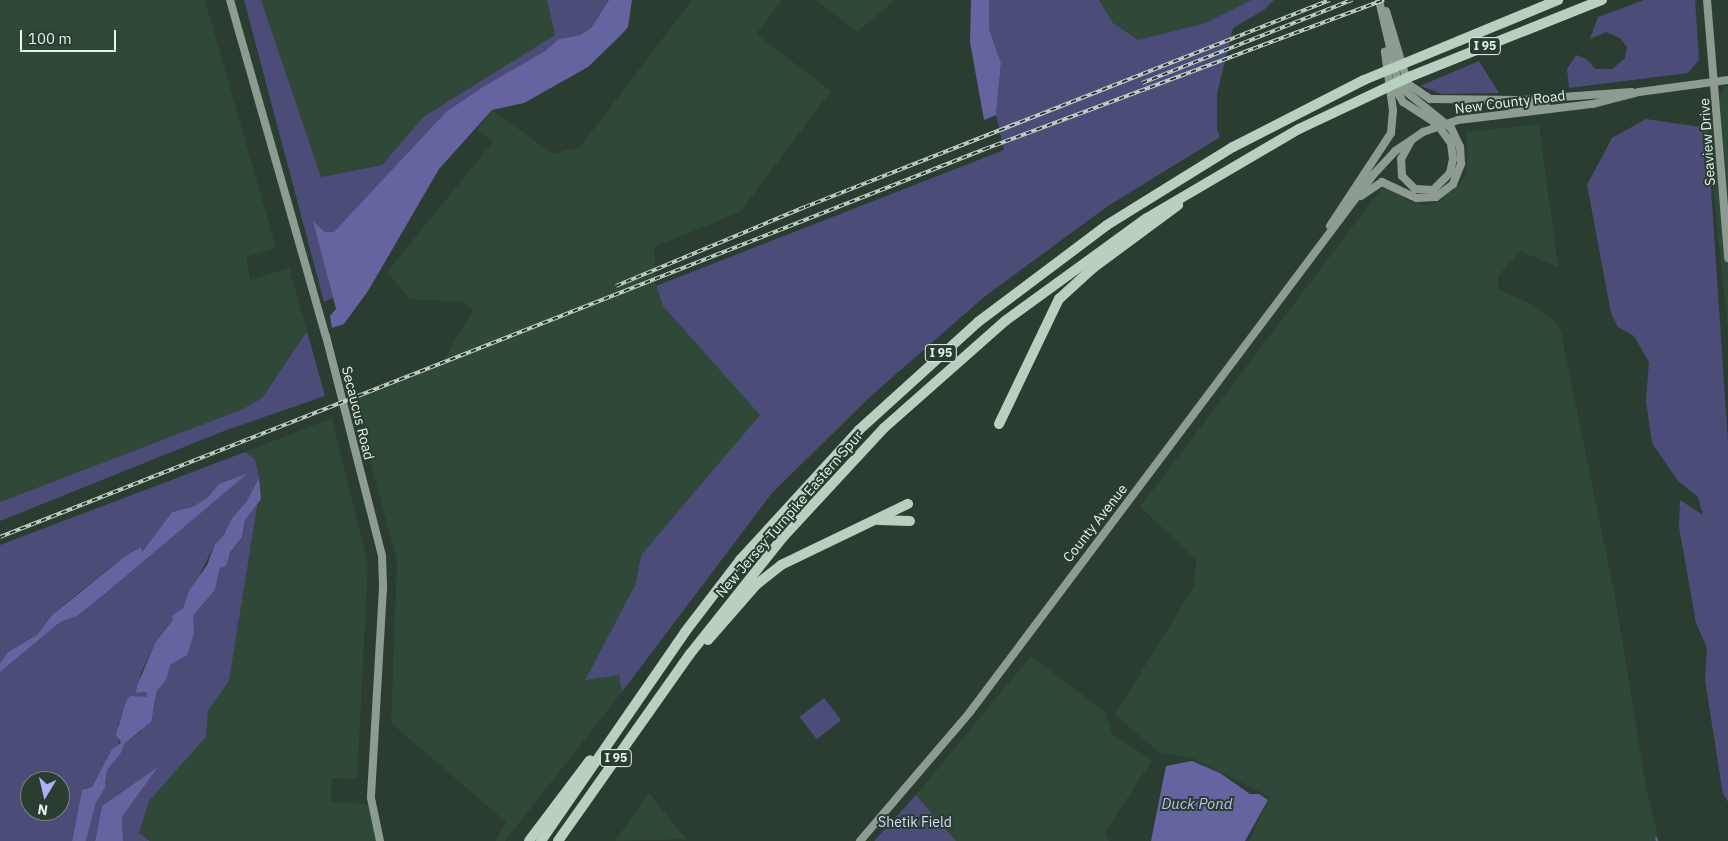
<!DOCTYPE html>
<style>
body{margin:0}
#map{position:relative;width:1728px;height:841px;overflow:hidden;background:#2a3d30;font-family:"IBM Plex Sans",sans-serif}
div>[style]{position:absolute}
.built>*{inset:0;background:#2f4837}
.green>*{inset:0;background:#4c4c79;transform-origin:0 0}
.water>*{inset:0;background:#6563a0}
.stream>*{height:2px;margin:-1px;padding:0 1px;transform-origin:1px;border-radius:1px;background:#6563a0}
.secondary>*{height:8px;margin:-4px;padding:0 4px;transform-origin:4px;border-radius:4px;background:#8d9b91}
.highway>*{height:10px;margin:-5px;padding:0 5px;transform-origin:5px;border-radius:5px;background:#b9cfbf}
.rail>*{height:4px;margin-top:-2px;transform-origin:0;background:repeating-linear-gradient(90deg,#2a3d30 0 5.5px,#c7d4ca 0 11px);box-sizing:border-box;border-block:1px solid #c7d4ca}
span{translate:-50% -50%;white-space:nowrap;text-align:center;line-height:1.15;-webkit-text-stroke:4px #2a3d30;paint-order:stroke}
.shield-label span{padding:1px 4px;background:#2a3d30;border:1px solid;border-radius:4px;-webkit-text-stroke-width:0}
.shield-label{font-size:12px;color:#e8f4eb;font-weight:700}
.street-label{font-size:14px;color:#e8f4eb}
.park-label{font-size:14px;color:#d7d9fd}
.water-label{font-size:15px;color:#bebff4;font-style:italic}
.north{position:absolute;left:20px;top:771px;width:50px;height:50px;box-sizing:border-box;background:#2a3d30;border:1px solid #76867b;border-radius:50%;rotate:189deg;font-size:14px;font-weight:700;line-height:20px;text-align:center;color:#e8f4eb}
.north::after{content:'';display:block;margin:auto;width:18px;height:22px;background:#aeaefa;clip-path:polygon(50% 0,100% 100%,50% 72%,0 100%)}
.scale{position:absolute;left:20px;top:30px;width:96px;height:22px;box-sizing:border-box;border:2px solid #e8f4eb;border-top:0;padding-left:6px;font-size:15px;line-height:18px;white-space:nowrap;color:#e8f4eb;-webkit-text-stroke:4px #2a3d30;paint-order:stroke}
</style>
<div id="map">
<div class="built">
<i style="clip-path:polygon(0 0,205px 0,276px 248px,246px 257px,250px 280px,289px 268px,307px 331px,262px 398px,243px 409px,0 502px)"></i>
<i style="clip-path:polygon(261px 0,547px 0,555px 35px,423px 117px,382px 165px,320px 177px)"></i>
<i style="clip-path:polygon(692px 0,782px 0,756px 34px,831px 91px,740px 212px,654px 247px,656px 286px,663px 306px,761px 415px,641px 555px,636px 583px,585px 679px,619px 675px,622px 692px,505px 841px,496px 841px,506px 822px,391px 723px,397px 561px,354px 400px,441px 365px,473px 310px,462px 302px,410px 299px,387px 272px,493px 142px,477px 130px,492px 110px,553px 154px,580px 147px)"></i>
<i style="clip-path:polygon(816px 0,895px 0,857px 32px)"></i>
<i style="clip-path:polygon(1099px 0,1251px 0,1206px 23px,1138px 40px,1113px 23px)"></i>
<i style="clip-path:polygon(1728px 86px,1728px 331px,1707px 128px,1724px 87px)"></i>
<i style="clip-path:polygon(1539px 124px,1558px 267px,1520px 251px,1498px 276px,1498px 289px,1529px 303px,1556px 322px,1561px 332px,1616px 602px,1645px 782px,1659px 841px,1249px 841px,1270px 797px,1192px 758px,1159px 752px,1115px 715px,1194px 586px,1196px 559px,1140px 507px,1381px 189px,1389px 188px,1409px 201px,1422px 205px,1437px 203px,1460px 183px,1467px 173px,1467px 132px)"></i>
<i style="clip-path:polygon(332px 418px,368px 565px,357px 779px,332px 778px,331px 802px,370px 804px,378px 841px,150px 841px,139px 833px,149px 801px,206px 737px,208px 710px,229px 681px,258px 496px,255px 459px,245px 452px)"></i>
<i style="clip-path:polygon(1031px 656px,1105px 712px,1112px 734px,1152px 760px,1105px 832px,1109px 841px,956px 841px,916px 795px)"></i>
<i style="clip-path:polygon(649px 793px,686px 839px,615px 841px)"></i>
</div>
<div class="green">
<i style="clip-path:polygon(244px 0,261px 0,321px 177px,382px 165px,423px 117px,555px 35px,547px 0,609px 0,591px 28px,580px 35px,559px 39px,545px 51px,486px 85px,334px 232px,325px 232px,314px 222px,333px 298px,324px 302px)"></i>
<i style="clip-path:polygon(989px 0,1099px 0,1113px 23px,1138px 40px,1206px 23px,1251px 0,1274px 0,1264px 10px,1233px 28px,1217px 94px,1217px 129px,1220px 137px,1108px 206px,984px 297px,870px 397px,772px 493px,622px 692px,619px 675px,585px 680px,636px 583px,641px 555px,760px 415px,663px 306px,656px 286px,1004px 150px,996px 115px,1001px 63px,989px 29px)"></i>
<i style="clip-path:polygon(1644px 0,1695px 0,1699px 60px,1688px 73px,1569px 88px,1567px 69px,1576px 55px,1586px 59px,1596px 69px,1612px 69px,1625px 58px,1627px 47px,1620px 38px,1606px 32px,1590px 39px,1598px 17px)"></i>
<i style="clip-path:polygon(1479px 61px,1499px 93px,1442px 94px,1420px 86px)"></i>
<i style="clip-path:polygon(1646px 119px,1707px 128px,1728px 442px,1728px 802px,1723px 794px,1705px 680px,1707px 648px,1696px 623px,1679px 527px,1680px 500px,1703px 515px,1698px 497px,1678px 481px,1652px 443px,1646px 401px,1649px 362px,1634px 336px,1618px 327px,1611px 313px,1587px 185px,1612px 138px)"></i>
<i style="clip-path:polygon(307px 331px,325px 396px,224px 431px,0 521px,0 502px,243px 409px,262px 398px)"></i>
<i style="clip-path:polygon(evenodd,245px 452px,255px 459px,259px 478px,246px 502px,232px 518px,225px 535px,215px 544px,183px 608px,155px 643px,141px 673px,137px 693px,146px 692px,147px 697px,129px 700px,118px 725px,119px 748px,112px 749px,92px 787px,82px 790px,72px 841px,0 841px,0 672px,60px 621px,77px 616px,106px 593px,246px 474px,219px 484px,206px 499px,192px 507px,172px 512px,142px 552px,141px 547px,124px 557px,72px 598px,52px 615px,37px 635px,8px 652px,0 663px,0 545px,245px 452px,30px 781px,60px 781px,60px 811px,30px 811px,30px 781px)"></i>
<i style="clip-path:polygon(258px 500px,229px 681px,208px 710px,206px 737px,149px 801px,139px 833px,150px 841px,123px 841px,122px 817px,156px 769px,102px 806px,95px 841px,86px 841px,96px 803px,106px 782px,107px 770px,121px 753px,124px 744px,141px 731px,154px 710px,157px 691px,166px 680px,171px 664px,181px 657px,193px 616px,215px 590px,220px 568px,242px 537px,245px 520px)"></i>
<i style="left:824px;top:698px;width:28px;height:31px;rotate:52deg"></i>
<i style="clip-path:polygon(916px 795px,956px 841px,874px 841px)"></i>
</div>
<div class="water">
<i style="clip-path:polygon(609px 0,632px 0,628px 27px,621px 35px,588px 67px,524px 103px,492px 110px,439px 169px,368px 291px,344px 324px,332px 328px,330px 316px,336px 309px,313px 221px,325px 232px,334px 232px,446px 112px,486px 85px,545px 51px,559px 39px,580px 35px,591px 28px)"></i>
<i style="clip-path:polygon(971px 0,989px 0,989px 29px,1001px 63px,996px 115px,984px 120px,970px 42px)"></i>
<i style="clip-path:polygon(248px 473px,106px 593px,77px 616px,60px 622px,0 672px,0 663px,8px 652px,37px 635px,52px 615px,124px 557px,141px 547px,142px 552px,172px 512px,192px 507px,206px 499px,219px 484px)"></i>
<i style="clip-path:polygon(259px 478px,261px 499px,245px 520px,242px 537px,230px 553px,226px 566px,220px 568px,215px 590px,193px 616px,194px 633px,187px 655px,171px 664px,166px 680px,157px 691px,151px 722px,124px 744px,121px 753px,107px 770px,105px 787px,96px 803px,86px 841px,72px 841px,82px 790px,92px 787px,112px 749px,121px 743px,116px 734px,126px 702px,130px 696px,147px 697px,146px 692px,136px 693px,137px 686px,155px 643px,173px 620px,172px 616px,183px 608px,189px 591px,207px 565px,215px 544px,224px 535px,232px 518px,246px 502px)"></i>
<i style="clip-path:polygon(1192px 761px,1220px 773px,1250px 794px,1259px 794px,1268px 800px,1245px 841px,1151px 841px,1166px 766px)"></i>
<i style="clip-path:polygon(158px 767px,122px 817px,123px 841px,95px 841px,102px 806px)"></i>
</div>
<div class="stream">
<i style="left:1656px;top:838px;width:3px;rotate:72deg"></i>
</div>
<div class="secondary">
<i style="left:230px;top:0;width:349px;rotate:74.1deg"></i>
<i style="left:326px;top:336px;width:227px;rotate:75.7deg"></i>
<i style="left:382px;top:556px;width:32px;rotate:88deg"></i>
<i style="left:383px;top:588px;width:210px;rotate:93.3deg"></i>
<i style="left:371px;top:798px;width:44px;rotate:78.2deg"></i>
<i style="left:1707px;top:0;width:259px;rotate:85.3deg"></i>
<i style="left:1386px;top:11px;width:76px;rotate:73.2deg"></i>
<i style="left:1408px;top:84px;width:27px;rotate:34deg"></i>
<i style="left:1430px;top:99px;width:91px;rotate:0.6deg"></i>
<i style="left:1521px;top:100px;width:111px;rotate:-4.1deg"></i>
<i style="left:1395px;top:81px;width:9px;rotate:84deg"></i>
<i style="left:1396px;top:90px;width:14px;rotate:60deg"></i>
<i style="left:1403px;top:102px;width:40px;rotate:32.9deg"></i>
<i style="left:1437px;top:124px;width:24px;rotate:54deg"></i>
<i style="left:1451px;top:143px;width:16px;rotate:83deg"></i>
<i style="left:1453px;top:159px;width:14px;rotate:102deg"></i>
<i style="left:1450px;top:173px;width:24px;rotate:135deg"></i>
<i style="left:1433px;top:190px;width:18px;rotate:-177deg"></i>
<i style="left:1415px;top:189px;width:18px;rotate:-135deg"></i>
<i style="left:1402px;top:176px;width:17px;rotate:-93deg"></i>
<i style="left:1401px;top:159px;width:21px;rotate:-61deg"></i>
<i style="left:1511px;top:113px;width:8px;rotate:-50deg"></i>
<i style="left:1516px;top:107px;width:30px;rotate:-8deg"></i>
<i style="left:1361px;top:196px;width:25px;rotate:-34deg"></i>
<i style="left:1382px;top:182px;width:38px;rotate:25deg"></i>
<i style="left:1417px;top:198px;width:19px;rotate:-3deg"></i>
<i style="left:1436px;top:197px;width:21px;rotate:-37deg"></i>
<i style="left:1453px;top:184px;width:22px;rotate:-68deg"></i>
<i style="left:1461px;top:164px;width:17px;rotate:-93deg"></i>
<i style="left:1460px;top:147px;width:21px;rotate:-115deg"></i>
<i style="left:1451px;top:128px;width:67px;rotate:-141.1deg"></i>
<i style="left:1399px;top:86px;width:88px;rotate:-103.1deg"></i>
<i style="left:1330px;top:226px;width:111px;rotate:-56.7deg"></i>
<i style="left:1391px;top:133px;width:23px;rotate:-85deg"></i>
<i style="left:1393px;top:110px;width:59px;rotate:-97.9deg"></i>
<i style="left:860px;top:841px;width:170px;rotate:-49.5deg"></i>
<i style="left:970px;top:712px;width:671px;rotate:-53.11deg"></i>
<i style="left:1373px;top:175px;width:33px;rotate:-47deg"></i>
<i style="left:1395px;top:151px;width:34px;rotate:-34deg"></i>
<i style="left:1423px;top:132px;width:37px;rotate:-19deg"></i>
<i style="left:1458px;top:120px;width:136px;rotate:-6.8deg"></i>
<i style="left:1593px;top:104px;width:48px;rotate:-14.6deg"></i>
<i style="left:1639px;top:92px;width:90px;rotate:-7.7deg"></i>
</div>
<div class="highway">
<i style="left:999px;top:424px;width:139px;rotate:-64.4deg"></i>
<i style="left:1059px;top:299px;width:46px;rotate:-42.4deg"></i>
<i style="left:1093px;top:268px;width:106px;rotate:-36.5deg"></i>
<i style="left:879px;top:520px;width:31px;rotate:2deg"></i>
<i style="left:708px;top:640px;width:74px;rotate:-48.8deg"></i>
<i style="left:757px;top:584px;width:31px;rotate:-38deg"></i>
<i style="left:781px;top:565px;width:141px;rotate:-25.7deg"></i>
<i style="left:529px;top:841px;width:101px;rotate:-53deg"></i>
<i style="left:541px;top:841px;width:254px;rotate:-55.4deg"></i>
<i style="left:685px;top:632px;width:91px;rotate:-52.6deg"></i>
<i style="left:740px;top:560px;width:176px;rotate:-47.5deg"></i>
<i style="left:859px;top:430px;width:161px;rotate:-42.2deg"></i>
<i style="left:978px;top:322px;width:161px;rotate:-36.9deg"></i>
<i style="left:1107px;top:225px;width:148px;rotate:-31.8deg"></i>
<i style="left:1233px;top:147px;width:147px;rotate:-27.1deg"></i>
<i style="left:1364px;top:80px;width:210px;rotate:-22.4deg"></i>
<i style="left:558px;top:841px;width:229px;rotate:-54.8deg"></i>
<i style="left:690px;top:654px;width:151px;rotate:-51.5deg"></i>
<i style="left:784px;top:536px;width:147px;rotate:-47.2deg"></i>
<i style="left:884px;top:428px;width:162px;rotate:-41.5deg"></i>
<i style="left:1005px;top:321px;width:175px;rotate:-36deg"></i>
<i style="left:1147px;top:218px;width:176px;rotate:-30.4deg"></i>
<i style="left:1299px;top:129px;width:122px;rotate:-25.3deg"></i>
<i style="left:1409px;top:77px;width:208px;rotate:-21.8deg"></i>
</div>
<div class="rail">
<i style="left:1142px;top:83px;width:226px;rotate:-21.6deg"></i>
<i style="left:616px;top:286px;width:205px;rotate:-22.7deg"></i>
<i style="left:805px;top:207px;width:564px;rotate:-21.52deg"></i>
<i style="left:0;top:537px;width:1059px;rotate:-21.5deg"></i>
<i style="left:985px;top:149px;width:426px;rotate:-20.5deg"></i>
</div>
<div class="shield-label">
<span style="left:1485px;top:46px">I 95</span>
<span style="left:941px;top:353px">I 95</span>
<span style="left:616px;top:758px">I 95</span>
</div>
<div class="street-label">
<span style="left:1510px;top:102px;rotate:-7deg">New County Road</span>
<span style="left:1707px;top:142px;rotate:-94deg">Seaview Drive</span>
<span style="left:358px;top:413px;rotate:76deg">Secaucus Road</span>
<span style="left:789px;top:514px;rotate:-49deg">New Jersey Turnpike Eastern Spur</span>
<span style="left:1095px;top:523px;rotate:-52deg">County Avenue</span>
</div>
<div class="park-label">
<span style="left:915px;top:822px">Shetik Field</span>
</div>
<div class="water-label">
<span style="left:1197px;top:804px">Duck Pond</span>
</div>
<div class="north">N</div>
<div class="scale">100 m</div>
</div>
